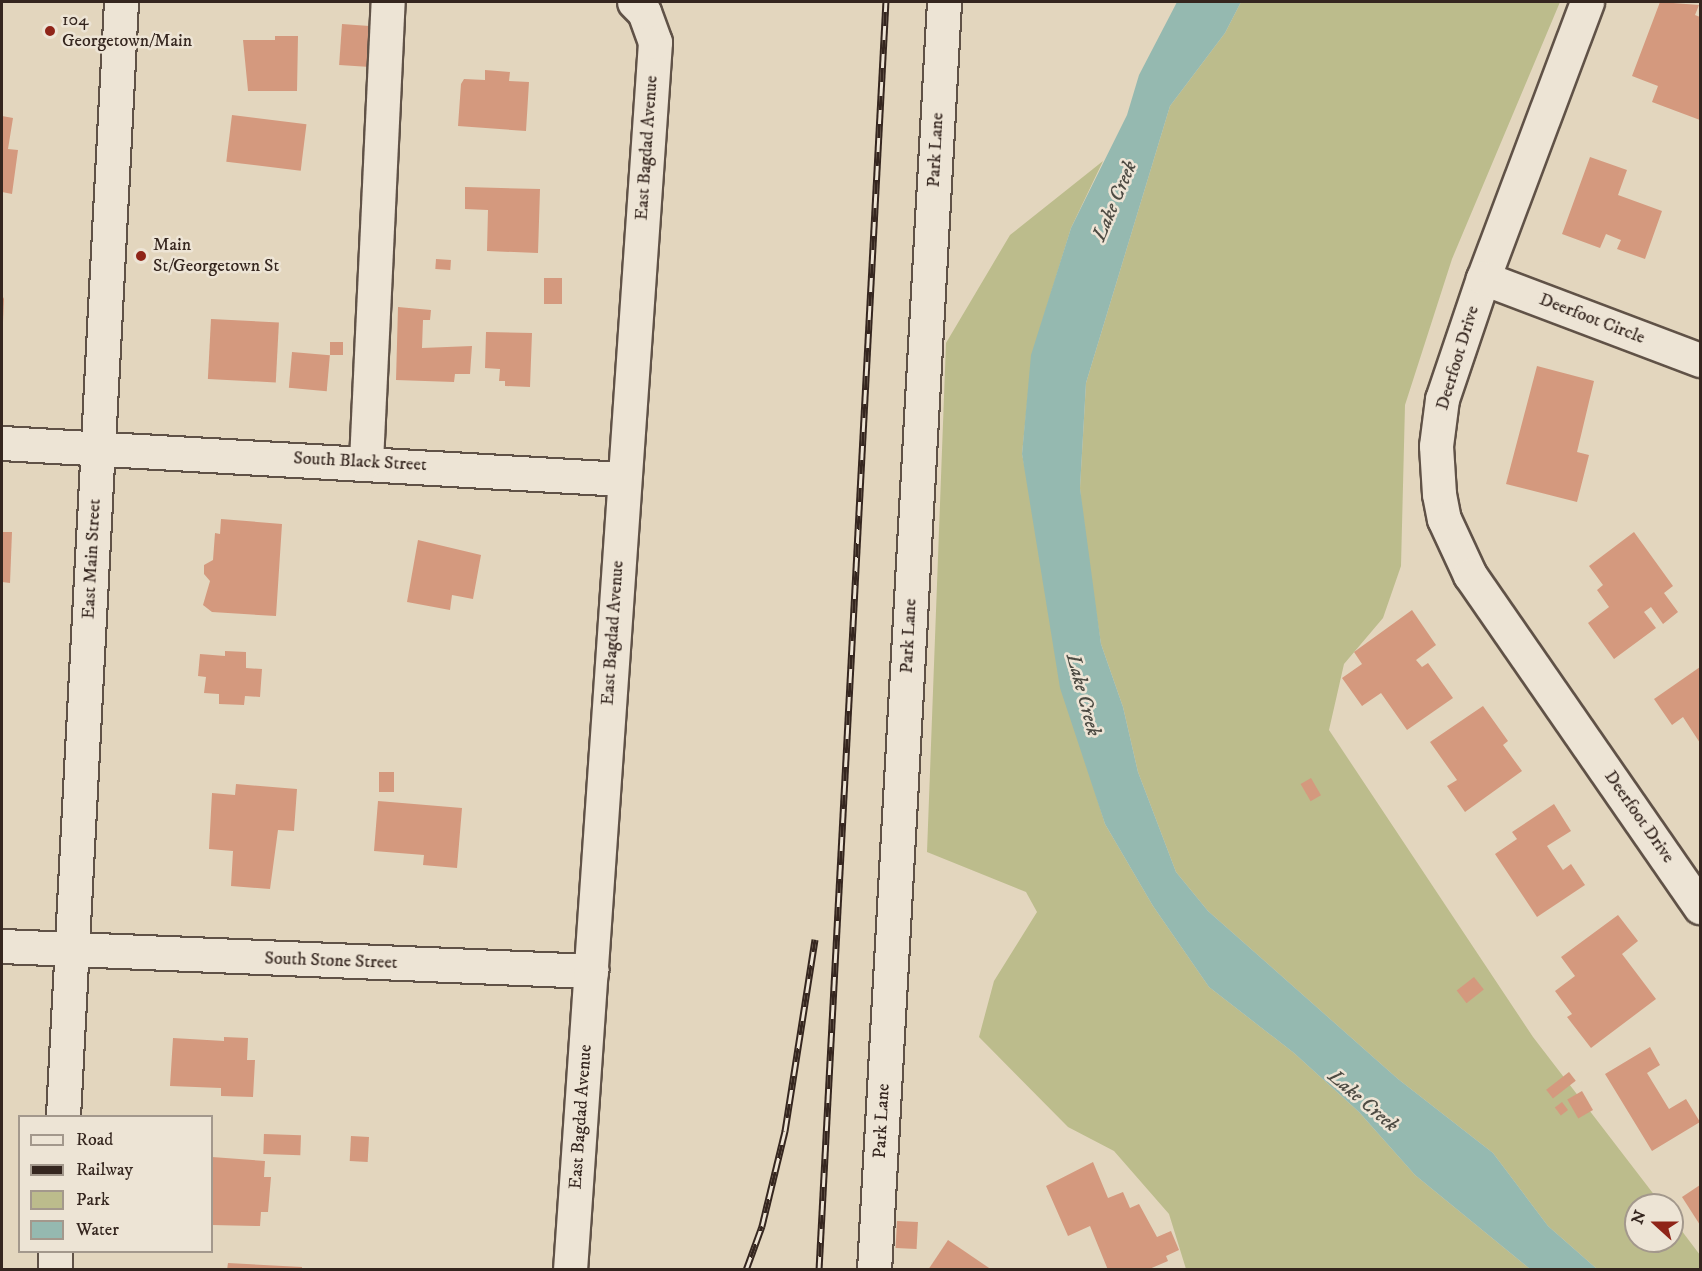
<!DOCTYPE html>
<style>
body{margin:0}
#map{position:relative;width:1702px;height:1271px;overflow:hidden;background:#e3d6be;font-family:"IM FELL DW Pica",serif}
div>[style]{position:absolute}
.green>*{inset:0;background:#bcbc8c}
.water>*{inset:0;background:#95b9b0}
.building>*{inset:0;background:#d4997e;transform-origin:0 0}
.roads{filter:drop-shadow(2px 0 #605247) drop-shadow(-2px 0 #605247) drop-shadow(0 2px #605247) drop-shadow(0 -2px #605247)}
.minor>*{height:33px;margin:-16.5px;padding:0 16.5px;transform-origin:16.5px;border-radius:16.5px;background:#ede4d5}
.rail>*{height:7px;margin-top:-3.5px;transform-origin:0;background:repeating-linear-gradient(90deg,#ede4d5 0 14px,#35261f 0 28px);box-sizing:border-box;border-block:2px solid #35261f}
.dots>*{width:16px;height:16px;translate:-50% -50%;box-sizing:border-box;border:3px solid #ede4d5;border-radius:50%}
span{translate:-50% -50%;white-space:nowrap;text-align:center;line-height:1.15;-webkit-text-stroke:5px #ede4d5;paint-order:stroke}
.poi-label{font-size:18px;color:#35261f}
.left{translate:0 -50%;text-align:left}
.street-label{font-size:18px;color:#35261f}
.water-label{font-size:20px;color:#4d4b43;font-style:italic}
.frame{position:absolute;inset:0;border:3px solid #35261f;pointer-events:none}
.legend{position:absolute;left:18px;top:1115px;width:195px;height:138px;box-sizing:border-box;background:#ede4d5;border:2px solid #a3988c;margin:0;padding:8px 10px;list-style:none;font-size:18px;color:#35261f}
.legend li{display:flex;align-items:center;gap:12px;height:30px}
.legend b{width:30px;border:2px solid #a3988c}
.north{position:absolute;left:1624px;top:1193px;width:60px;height:60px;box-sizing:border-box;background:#ede4d5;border:2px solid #a3988c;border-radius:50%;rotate:291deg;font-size:16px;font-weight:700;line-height:24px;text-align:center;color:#35261f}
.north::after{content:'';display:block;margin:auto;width:21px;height:27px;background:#8f2418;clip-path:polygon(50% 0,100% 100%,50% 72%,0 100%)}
</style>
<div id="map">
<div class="green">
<i style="clip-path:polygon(1241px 2px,1560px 2px,1452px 259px,1405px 405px,1401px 566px,1383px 618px,1344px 664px,1329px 730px,1533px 1037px,1662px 1205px,1636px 1205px,1636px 1241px,1672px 1241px,1672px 1218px,1700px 1255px,1700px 1269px,1597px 1269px,1548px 1226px,1493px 1153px,1398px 1079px,1208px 911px,1176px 872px,1138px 772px,1123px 707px,1101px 644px,1084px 535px,1080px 488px,1086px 383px,1170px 106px,1225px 33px)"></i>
<i style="clip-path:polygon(1103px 161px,1071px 228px,1032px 355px,1022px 454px,1085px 759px,1105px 824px,1153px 906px,1209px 987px,1294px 1053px,1359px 1112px,1415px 1175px,1530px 1269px,1186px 1269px,1169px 1214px,1114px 1151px,1068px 1127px,979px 1037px,994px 981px,1037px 912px,1026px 892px,927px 852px,946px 343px,1010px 235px)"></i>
</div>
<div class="water">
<i style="clip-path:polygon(1177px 2px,1241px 2px,1225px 33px,1170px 106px,1086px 383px,1080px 488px,1101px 644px,1123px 707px,1138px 772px,1176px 872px,1208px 911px,1398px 1079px,1493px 1153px,1548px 1226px,1597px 1269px,1530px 1269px,1415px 1175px,1359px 1112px,1294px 1053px,1209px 987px,1153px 906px,1105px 824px,1060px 688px,1022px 454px,1031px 355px,1071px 228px,1127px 115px,1139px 75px)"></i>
</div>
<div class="building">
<i style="clip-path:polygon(1660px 2px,1699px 5px,1695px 15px,1700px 17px,1700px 120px,1652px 102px,1658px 86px,1632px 76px)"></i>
<i style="left:342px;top:24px;width:31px;height:41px;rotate:4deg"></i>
<i style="clip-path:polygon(275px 36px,298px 36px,297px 91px,248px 91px,243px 40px,275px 40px)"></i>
<i style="clip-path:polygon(485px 70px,510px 72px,509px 81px,529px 82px,526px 131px,458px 126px,461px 84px,464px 79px,485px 80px)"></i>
<i style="left:232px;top:115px;width:75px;height:47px;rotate:7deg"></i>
<i style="clip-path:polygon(2px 116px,13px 118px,8px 149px,18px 150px,12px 194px,2px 192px)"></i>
<i style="clip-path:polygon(1590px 157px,1627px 170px,1618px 195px,1662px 211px,1645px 259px,1617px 249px,1621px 240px,1606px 234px,1600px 248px,1562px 234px)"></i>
<i style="clip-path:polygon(465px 187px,540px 189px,538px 253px,487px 251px,488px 210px,465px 209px)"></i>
<i style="left:436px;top:259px;width:15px;height:10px;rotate:4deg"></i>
<i style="left:544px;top:278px;width:18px;height:26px"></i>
<i style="clip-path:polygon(2px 295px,4px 299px,3px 322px,2px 322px)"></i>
<i style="clip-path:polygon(398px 307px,431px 310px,430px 320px,423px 320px,422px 348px,472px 346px,470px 374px,455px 374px,454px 382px,396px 380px)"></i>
<i style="left:211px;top:319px;width:68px;height:60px;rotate:3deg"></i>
<i style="clip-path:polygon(486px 332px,532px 333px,530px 387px,505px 386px,505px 381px,499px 381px,500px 369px,485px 368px)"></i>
<i style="left:330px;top:342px;width:13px;height:13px"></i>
<i style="left:292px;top:352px;width:38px;height:36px;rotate:5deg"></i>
<i style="clip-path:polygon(1537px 366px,1594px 381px,1577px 452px,1589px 455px,1577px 502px,1506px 484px)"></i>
<i style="clip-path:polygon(221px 519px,282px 524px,276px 616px,212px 612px,203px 605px,210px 581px,204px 574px,204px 565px,213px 560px,215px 533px,220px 534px)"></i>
<i style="clip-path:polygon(2px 532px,12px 532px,10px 583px,2px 582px)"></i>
<i style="clip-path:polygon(1634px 532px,1673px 586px,1664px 593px,1678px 612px,1663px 624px,1651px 607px,1644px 612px,1656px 628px,1614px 659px,1588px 623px,1609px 607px,1597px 590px,1603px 585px,1589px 566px)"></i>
<i style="clip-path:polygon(418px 540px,481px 555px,473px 599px,452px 595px,450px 610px,407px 602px)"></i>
<i style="clip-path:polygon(1412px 610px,1436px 645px,1416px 660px,1422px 667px,1428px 663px,1453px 698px,1407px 730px,1381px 693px,1362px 706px,1342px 678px,1362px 664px,1354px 652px)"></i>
<i style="clip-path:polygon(225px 651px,246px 652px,246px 668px,262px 669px,260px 697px,245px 696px,244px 705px,219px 704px,219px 694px,204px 693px,206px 677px,198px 676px,200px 654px,225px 656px)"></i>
<i style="clip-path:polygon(1700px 667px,1700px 743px,1683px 717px,1672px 725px,1654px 699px)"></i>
<i style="clip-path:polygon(1483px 706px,1508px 741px,1503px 745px,1522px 771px,1465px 812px,1447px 786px,1457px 780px,1430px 742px)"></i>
<i style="left:394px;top:772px;width:20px;height:15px;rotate:90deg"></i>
<i style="left:1311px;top:778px;width:20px;height:12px;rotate:60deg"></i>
<i style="clip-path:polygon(236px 784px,297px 789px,294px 831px,278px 830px,270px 889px,231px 886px,233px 851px,209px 849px,212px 793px,235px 795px)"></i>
<i style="clip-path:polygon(378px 801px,462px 808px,457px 868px,423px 865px,424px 855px,374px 851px)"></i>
<i style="clip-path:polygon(1554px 804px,1571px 831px,1547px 846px,1563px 870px,1571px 864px,1585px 885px,1537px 917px,1495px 854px,1517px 839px,1512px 832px)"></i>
<i style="clip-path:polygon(1618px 915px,1638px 941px,1622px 954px,1656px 999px,1591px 1048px,1567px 1017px,1572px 1014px,1555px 991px,1575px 976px,1561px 957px)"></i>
<i style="left:1474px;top:977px;width:16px;height:22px;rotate:52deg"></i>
<i style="clip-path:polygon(224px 1037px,248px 1038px,247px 1060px,255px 1060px,253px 1097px,221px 1096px,221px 1088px,170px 1086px,173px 1038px,224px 1041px)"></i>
<i style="clip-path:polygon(1650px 1047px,1660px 1065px,1647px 1073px,1669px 1109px,1686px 1099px,1700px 1122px,1652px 1151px,1605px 1074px)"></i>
<i style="left:1569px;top:1072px;width:11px;height:29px;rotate:52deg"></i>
<i style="left:1582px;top:1091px;width:22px;height:17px;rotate:60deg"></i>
<i style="left:1562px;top:1102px;width:10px;height:9px;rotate:53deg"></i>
<i style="left:264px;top:1134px;width:37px;height:20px;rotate:2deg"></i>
<i style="left:351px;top:1136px;width:18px;height:25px;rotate:3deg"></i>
<i style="clip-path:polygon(212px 1157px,265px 1161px,264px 1177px,271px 1177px,268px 1212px,261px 1212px,260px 1226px,212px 1225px)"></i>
<i style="clip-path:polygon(1093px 1162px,1108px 1198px,1123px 1192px,1130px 1208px,1139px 1204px,1157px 1237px,1171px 1231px,1179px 1250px,1166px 1256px,1168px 1261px,1147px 1270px,1108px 1270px,1090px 1226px,1068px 1236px,1046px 1186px)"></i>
<i style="clip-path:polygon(1700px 1185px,1700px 1225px,1682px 1197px)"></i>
<i style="left:897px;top:1221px;width:21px;height:27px;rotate:3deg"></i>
<i style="clip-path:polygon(948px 1240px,992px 1270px,928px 1270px)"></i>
<i style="clip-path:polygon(228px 1263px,302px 1267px,302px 1270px,227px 1270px)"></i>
</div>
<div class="roads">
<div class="minor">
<i style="left:1587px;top:2px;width:295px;rotate:110.6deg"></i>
<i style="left:1483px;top:278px;width:128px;rotate:108.7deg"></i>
<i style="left:1442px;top:399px;width:47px;rotate:97.3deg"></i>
<i style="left:1436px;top:446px;width:48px;rotate:86.4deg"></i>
<i style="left:1439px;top:494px;width:25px;rotate:79deg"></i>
<i style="left:1444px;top:519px;width:62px;rotate:65.1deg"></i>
<i style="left:1470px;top:575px;width:404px;rotate:55.3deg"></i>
<i style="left:1483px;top:278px;width:232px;rotate:20.7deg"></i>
<i style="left:2px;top:443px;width:622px;rotate:3.32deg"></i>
<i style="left:366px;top:461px;width:460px;rotate:-87.3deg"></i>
<i style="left:2px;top:946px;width:590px;rotate:2.43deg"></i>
<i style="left:63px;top:1116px;width:1116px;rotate:-87.02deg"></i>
<i style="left:55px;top:1270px;width:18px;rotate:-90deg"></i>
<i style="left:570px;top:1270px;width:1231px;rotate:-86.04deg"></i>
<i style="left:655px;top:42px;width:32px;rotate:-110deg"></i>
<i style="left:644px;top:12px;width:14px;rotate:-135deg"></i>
<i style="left:874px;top:1270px;width:1270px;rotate:-86.84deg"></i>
</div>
</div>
<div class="rail">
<i style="left:746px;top:1270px;width:47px;rotate:-70deg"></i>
<i style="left:762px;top:1226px;width:98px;rotate:-76.4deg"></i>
<i style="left:785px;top:1131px;width:194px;rotate:-81.1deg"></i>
<i style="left:819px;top:1270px;width:1270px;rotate:-86.98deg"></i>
</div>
<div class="dots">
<i style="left:50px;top:31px;background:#8f2418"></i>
<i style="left:141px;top:256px;background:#8f2418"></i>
</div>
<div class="poi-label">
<span class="left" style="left:62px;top:31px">104<br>Georgetown/Main</span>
<span class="left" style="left:153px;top:256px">Main<br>St/Georgetown St</span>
</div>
<div class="street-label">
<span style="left:647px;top:148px;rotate:-86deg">East Bagdad Avenue</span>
<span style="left:936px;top:150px;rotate:-87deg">Park Lane</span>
<span style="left:1592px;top:319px;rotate:21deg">Deerfoot Circle</span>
<span style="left:1458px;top:358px;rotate:-73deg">Deerfoot Drive</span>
<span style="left:360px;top:462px;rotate:3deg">South Black Street</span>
<span style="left:92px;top:559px;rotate:-87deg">East Main Street</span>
<span style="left:613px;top:633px;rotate:-86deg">East Bagdad Avenue</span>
<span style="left:909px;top:636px;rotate:-87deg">Park Lane</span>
<span style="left:1639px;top:817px;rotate:55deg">Deerfoot Drive</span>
<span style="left:331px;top:961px;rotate:2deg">South Stone Street</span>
<span style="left:581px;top:1117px;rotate:-86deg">East Bagdad Avenue</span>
<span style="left:882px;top:1121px;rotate:-87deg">Park Lane</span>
</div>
<div class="water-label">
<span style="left:1115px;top:201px;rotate:-67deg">Lake Creek</span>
<span style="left:1083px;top:695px;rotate:75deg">Lake Creek</span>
<span style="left:1363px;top:1101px;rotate:40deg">Lake Creek</span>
</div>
<div class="frame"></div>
<ul class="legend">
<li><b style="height:8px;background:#ede4d5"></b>Road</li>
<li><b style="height:8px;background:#35261f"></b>Railway</li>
<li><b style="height:16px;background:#bcbc8c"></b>Park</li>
<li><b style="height:16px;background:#95b9b0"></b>Water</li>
</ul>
<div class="north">N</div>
</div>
